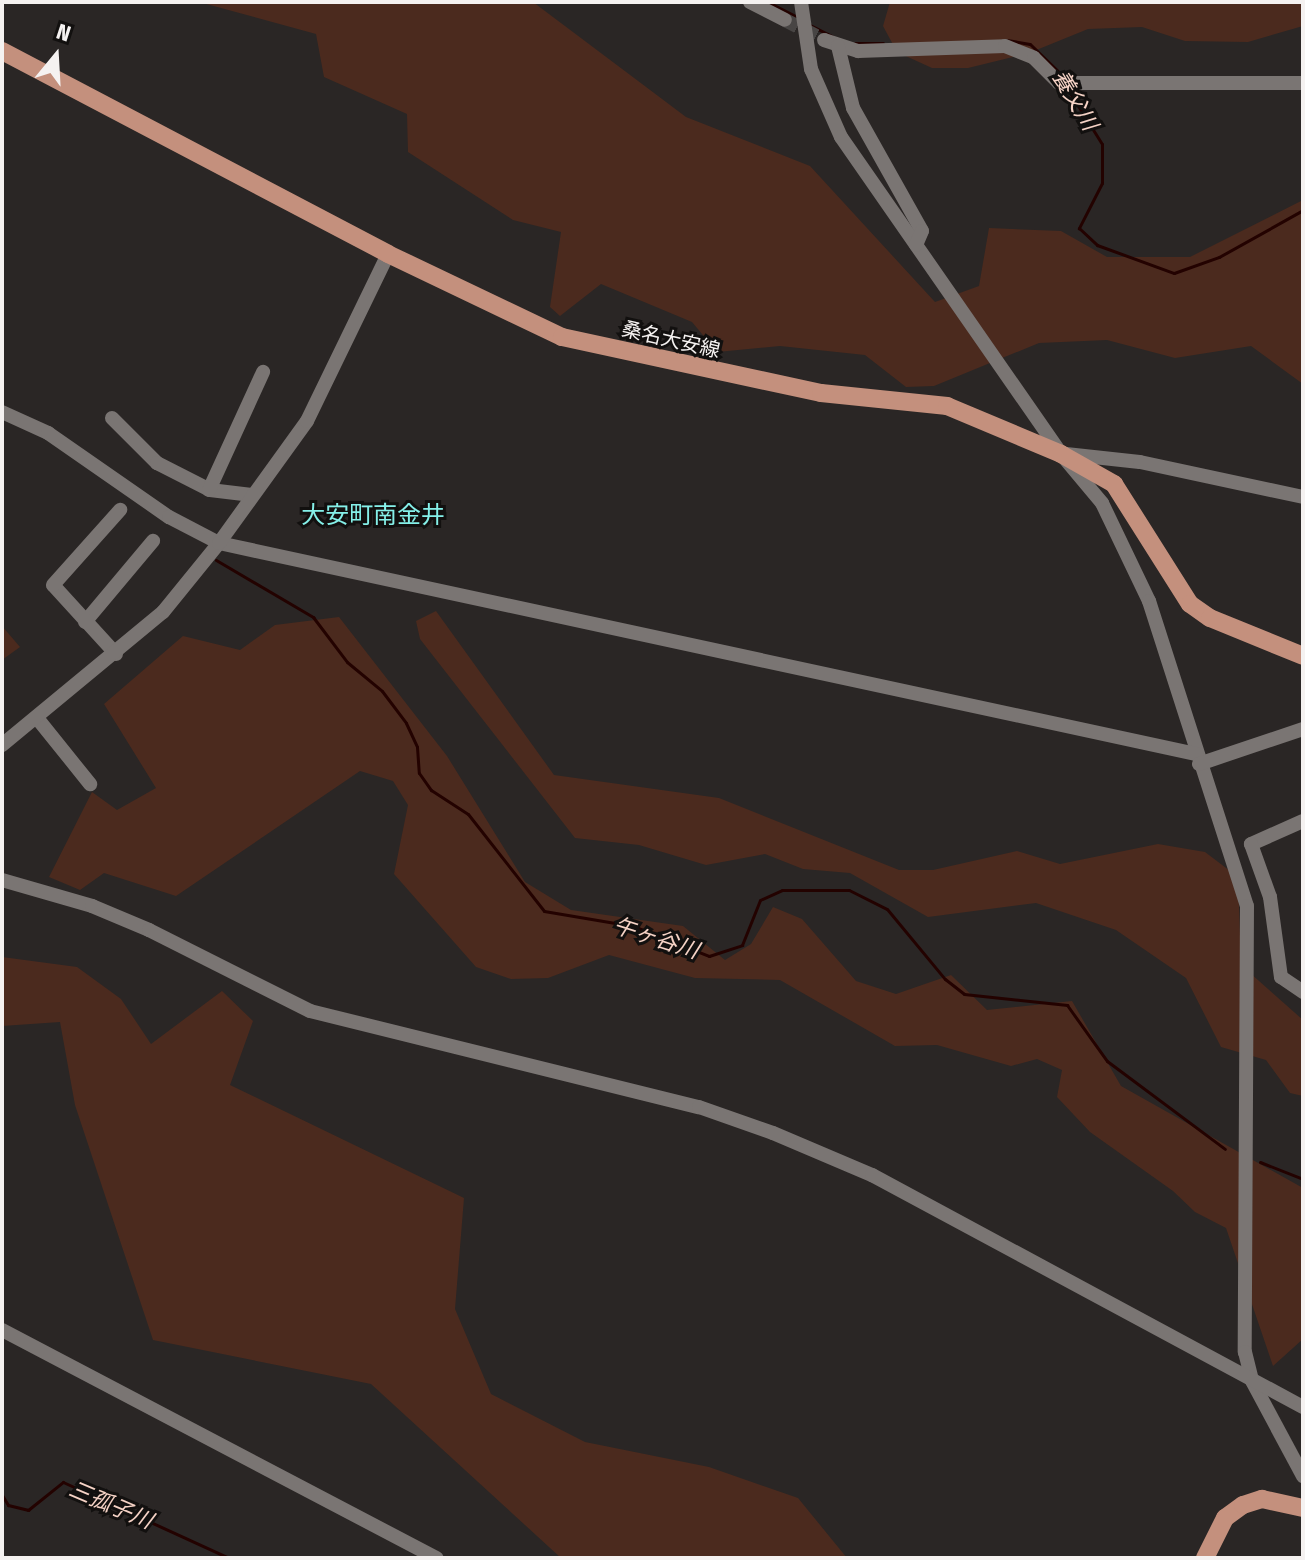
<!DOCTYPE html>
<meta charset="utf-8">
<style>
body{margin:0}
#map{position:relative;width:1305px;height:1560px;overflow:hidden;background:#2a2625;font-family:"Fira Sans Condensed","Noto Sans JP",sans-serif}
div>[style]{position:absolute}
.green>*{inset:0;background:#4b2a1e}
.stream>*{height:3px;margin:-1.5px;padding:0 1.5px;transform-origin:1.5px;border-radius:1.5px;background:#230200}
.minor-tunnel>*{height:14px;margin-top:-7px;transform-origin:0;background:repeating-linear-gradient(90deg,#484544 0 14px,transparent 0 21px)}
.minor>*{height:14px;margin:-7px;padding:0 7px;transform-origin:7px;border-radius:7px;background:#7a7573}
.major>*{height:18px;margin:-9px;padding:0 9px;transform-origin:9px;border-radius:9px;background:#c4907d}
span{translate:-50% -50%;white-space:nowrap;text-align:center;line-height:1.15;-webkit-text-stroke:6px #12100f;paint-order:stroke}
.street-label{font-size:20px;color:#f5f2f1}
.water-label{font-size:22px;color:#f6d3c6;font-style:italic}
.quarter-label{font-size:24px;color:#85f0e9}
.frame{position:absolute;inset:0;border:4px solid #f5f2f1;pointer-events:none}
.north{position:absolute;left:16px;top:16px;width:80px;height:80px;-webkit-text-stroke:6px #12100f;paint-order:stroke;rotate:18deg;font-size:22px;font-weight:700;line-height:32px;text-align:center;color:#f5f2f1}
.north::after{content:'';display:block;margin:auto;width:28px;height:36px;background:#f5f2f1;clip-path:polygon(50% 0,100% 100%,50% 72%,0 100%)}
</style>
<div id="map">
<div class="green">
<i style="clip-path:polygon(199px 2px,533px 2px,686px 117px,810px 166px,935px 302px,979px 286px,989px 228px,1061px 231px,1107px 257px,1190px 257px,1303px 200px,1303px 384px,1251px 346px,1175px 358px,1107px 340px,1039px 343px,934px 386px,906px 387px,865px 355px,780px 346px,717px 352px,692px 322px,601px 284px,560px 316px,550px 307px,561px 232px,513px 220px,408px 152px,407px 114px,324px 77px,316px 34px)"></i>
<i style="clip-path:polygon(890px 2px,1303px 2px,1303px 26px,1248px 42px,1185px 41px,1142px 27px,1088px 29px,1029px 53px,968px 68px,932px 68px,897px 52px,883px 26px)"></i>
<i style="clip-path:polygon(436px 611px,554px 775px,719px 798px,899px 870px,933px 870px,1017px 851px,1060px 864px,1158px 844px,1205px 852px,1238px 877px,1241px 965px,1303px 1020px,1303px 1096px,1290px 1093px,1266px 1060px,1221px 1047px,1186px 978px,1116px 930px,1036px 903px,928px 917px,850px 873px,803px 869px,765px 854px,706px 865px,639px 845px,575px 838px,420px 639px,416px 621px)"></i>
<i style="clip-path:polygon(339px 617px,447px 756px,525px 882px,571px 910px,683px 926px,725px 960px,751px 944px,773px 907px,802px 919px,856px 981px,896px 994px,951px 975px,987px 1010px,1072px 1001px,1121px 1086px,1303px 1188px,1303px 1339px,1273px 1366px,1226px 1228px,1195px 1212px,1173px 1191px,1090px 1132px,1057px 1097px,1062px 1070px,1037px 1059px,1011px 1066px,937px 1045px,895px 1046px,780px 980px,695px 978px,609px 955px,548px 978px,511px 979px,476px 967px,394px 874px,408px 805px,393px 781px,360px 771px,176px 896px,104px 873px,80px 890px,49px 877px,92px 792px,117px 810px,156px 788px,104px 704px,183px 636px,240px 650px,275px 625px)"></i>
<i style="clip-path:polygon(2px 626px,20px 647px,2px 660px)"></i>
<i style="clip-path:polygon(2px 957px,77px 967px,121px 999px,151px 1044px,222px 991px,253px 1021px,230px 1085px,464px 1198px,455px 1309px,491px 1394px,585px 1442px,709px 1467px,798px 1498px,847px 1558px,561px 1558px,371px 1384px,153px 1340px,75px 1105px,60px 1022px,2px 1026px)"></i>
</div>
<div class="stream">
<i style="left:768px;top:2px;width:33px;rotate:27deg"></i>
<i style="left:810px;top:25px;width:25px;rotate:27deg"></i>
<i style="left:1007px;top:40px;width:23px;rotate:10deg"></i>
<i style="left:1030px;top:44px;width:47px;rotate:44.1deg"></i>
<i style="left:855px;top:43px;width:28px"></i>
<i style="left:1067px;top:88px;width:66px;rotate:58deg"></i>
<i style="left:1102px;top:144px;width:39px;rotate:90deg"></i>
<i style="left:1102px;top:183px;width:51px;rotate:117.1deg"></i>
<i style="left:1079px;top:228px;width:25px;rotate:43deg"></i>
<i style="left:1097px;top:245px;width:82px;rotate:20deg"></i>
<i style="left:1174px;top:273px;width:48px;rotate:-19.6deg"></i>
<i style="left:1219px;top:257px;width:96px;rotate:-29.2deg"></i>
<i style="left:216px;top:560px;width:113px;rotate:30.4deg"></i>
<i style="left:313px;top:617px;width:56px;rotate:52.9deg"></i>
<i style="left:347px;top:662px;width:45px;rotate:39.6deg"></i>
<i style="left:382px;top:691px;width:40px;rotate:53deg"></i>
<i style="left:406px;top:723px;width:26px;rotate:65deg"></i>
<i style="left:417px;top:747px;width:26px;rotate:86deg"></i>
<i style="left:419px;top:773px;width:21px;rotate:55deg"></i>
<i style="left:431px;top:790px;width:44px;rotate:33deg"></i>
<i style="left:468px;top:814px;width:123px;rotate:51.9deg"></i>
<i style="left:544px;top:911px;width:90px;rotate:9.6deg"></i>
<i style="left:633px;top:926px;width:82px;rotate:21.5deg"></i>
<i style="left:709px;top:956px;width:35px;rotate:-18deg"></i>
<i style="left:742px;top:945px;width:48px;rotate:-68.2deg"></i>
<i style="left:760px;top:900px;width:24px;rotate:-24deg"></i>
<i style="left:782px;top:890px;width:67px"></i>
<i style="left:849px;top:890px;width:42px;rotate:26.6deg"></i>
<i style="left:887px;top:909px;width:91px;rotate:50.4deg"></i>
<i style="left:945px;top:979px;width:24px;rotate:38deg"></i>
<i style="left:964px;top:994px;width:104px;rotate:6.1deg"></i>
<i style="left:1067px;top:1005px;width:69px;rotate:54.5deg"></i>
<i style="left:1107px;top:1061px;width:147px;rotate:36.7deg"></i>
<i style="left:1260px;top:1162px;width:46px;rotate:21.6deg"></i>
<i style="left:2px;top:1495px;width:12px;rotate:59deg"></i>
<i style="left:8px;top:1505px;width:21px;rotate:14deg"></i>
<i style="left:28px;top:1510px;width:45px;rotate:-38.7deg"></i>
<i style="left:63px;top:1482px;width:183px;rotate:24.6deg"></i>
</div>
<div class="minor-tunnel">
<i style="left:785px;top:20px;width:44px;rotate:27.1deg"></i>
</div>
<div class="minor">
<i style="left:750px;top:2px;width:39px;rotate:27deg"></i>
<i style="left:801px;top:2px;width:68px;rotate:81.5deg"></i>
<i style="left:811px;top:69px;width:74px;rotate:66.2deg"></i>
<i style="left:841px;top:137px;width:386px;rotate:55.2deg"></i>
<i style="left:1061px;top:454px;width:64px;rotate:50.1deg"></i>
<i style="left:1102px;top:503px;width:109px;rotate:64.4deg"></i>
<i style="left:1149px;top:601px;width:320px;rotate:72.2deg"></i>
<i style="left:1247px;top:906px;width:446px;rotate:90.3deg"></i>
<i style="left:1245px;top:1352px;width:30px;rotate:76deg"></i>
<i style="left:1252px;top:1381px;width:108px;rotate:61.8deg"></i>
<i style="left:824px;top:40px;width:36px;rotate:18deg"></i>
<i style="left:858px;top:51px;width:147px;rotate:-1.9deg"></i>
<i style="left:1005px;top:46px;width:31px;rotate:22deg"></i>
<i style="left:1034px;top:58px;width:35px;rotate:45deg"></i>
<i style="left:1059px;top:83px;width:244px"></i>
<i style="left:838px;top:46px;width:64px;rotate:76.4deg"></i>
<i style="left:853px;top:108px;width:141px;rotate:60.7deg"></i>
<i style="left:922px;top:231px;width:15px;rotate:113deg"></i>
<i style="left:2px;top:412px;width:51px;rotate:24.5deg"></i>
<i style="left:48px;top:433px;width:147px;rotate:34.8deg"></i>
<i style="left:169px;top:517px;width:56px;rotate:27.5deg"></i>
<i style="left:219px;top:543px;width:1000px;rotate:12.19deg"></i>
<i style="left:112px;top:418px;width:64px;rotate:45deg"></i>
<i style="left:157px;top:463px;width:59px;rotate:27deg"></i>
<i style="left:210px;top:490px;width:42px;rotate:6.8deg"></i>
<i style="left:1066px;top:454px;width:74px;rotate:6.2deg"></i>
<i style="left:1140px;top:462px;width:167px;rotate:12.1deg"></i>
<i style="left:209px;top:490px;width:130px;rotate:-65.4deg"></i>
<i style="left:85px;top:622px;width:106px;rotate:-50deg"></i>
<i style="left:116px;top:654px;width:93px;rotate:-132.4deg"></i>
<i style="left:53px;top:585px;width:101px;rotate:-48.2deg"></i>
<i style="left:37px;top:718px;width:85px;rotate:51.2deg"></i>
<i style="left:2px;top:745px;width:209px;rotate:-39.6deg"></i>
<i style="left:163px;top:612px;width:89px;rotate:-50.9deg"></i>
<i style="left:219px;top:543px;width:150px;rotate:-54.2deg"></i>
<i style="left:307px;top:421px;width:186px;rotate:-64.1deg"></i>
<i style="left:1199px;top:764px;width:110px;rotate:-18.6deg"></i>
<i style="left:1303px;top:821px;width:57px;rotate:156.1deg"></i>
<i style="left:1251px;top:844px;width:56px;rotate:70.3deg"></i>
<i style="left:1270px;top:897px;width:81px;rotate:82.2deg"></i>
<i style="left:1281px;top:977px;width:27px;rotate:34deg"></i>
<i style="left:2px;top:880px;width:94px;rotate:16.1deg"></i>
<i style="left:92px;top:906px;width:62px;rotate:22.8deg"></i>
<i style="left:149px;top:930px;width:180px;rotate:26.7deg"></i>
<i style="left:310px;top:1011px;width:401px;rotate:13.9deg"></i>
<i style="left:699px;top:1107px;width:78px;rotate:19.4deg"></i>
<i style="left:773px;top:1133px;width:108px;rotate:23deg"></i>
<i style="left:872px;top:1175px;width:489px;rotate:28.3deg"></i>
<i style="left:2px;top:1330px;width:491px;rotate:27.7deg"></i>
</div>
<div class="major">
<i style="left:2px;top:51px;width:436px;rotate:27.7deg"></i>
<i style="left:388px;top:254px;width:193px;rotate:25.5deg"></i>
<i style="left:562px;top:337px;width:265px;rotate:12.2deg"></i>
<i style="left:821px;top:393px;width:127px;rotate:5.9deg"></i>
<i style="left:947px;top:406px;width:124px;rotate:22.8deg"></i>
<i style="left:1061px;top:454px;width:61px;rotate:29.5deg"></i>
<i style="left:1114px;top:484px;width:142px;rotate:57.7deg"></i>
<i style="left:1190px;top:604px;width:24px;rotate:35deg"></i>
<i style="left:1210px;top:618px;width:100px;rotate:22.2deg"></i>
<i style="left:1205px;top:1558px;width:45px;rotate:-63.4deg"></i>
<i style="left:1225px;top:1518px;width:22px;rotate:-36deg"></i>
<i style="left:1243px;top:1505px;width:20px;rotate:-18deg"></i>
<i style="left:1262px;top:1499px;width:42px;rotate:12.4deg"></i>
</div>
<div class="street-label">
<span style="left:671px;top:340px;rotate:13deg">桑名大安線</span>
</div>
<div class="water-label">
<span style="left:1075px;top:100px;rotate:59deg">養父川</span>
<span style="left:656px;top:938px;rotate:18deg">午ヶ谷川</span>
<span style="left:111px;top:1505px;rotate:23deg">三孤子川</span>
</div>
<div class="quarter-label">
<span style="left:373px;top:516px">大安町南金井</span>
</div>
<div class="frame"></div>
<div class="north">N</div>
</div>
